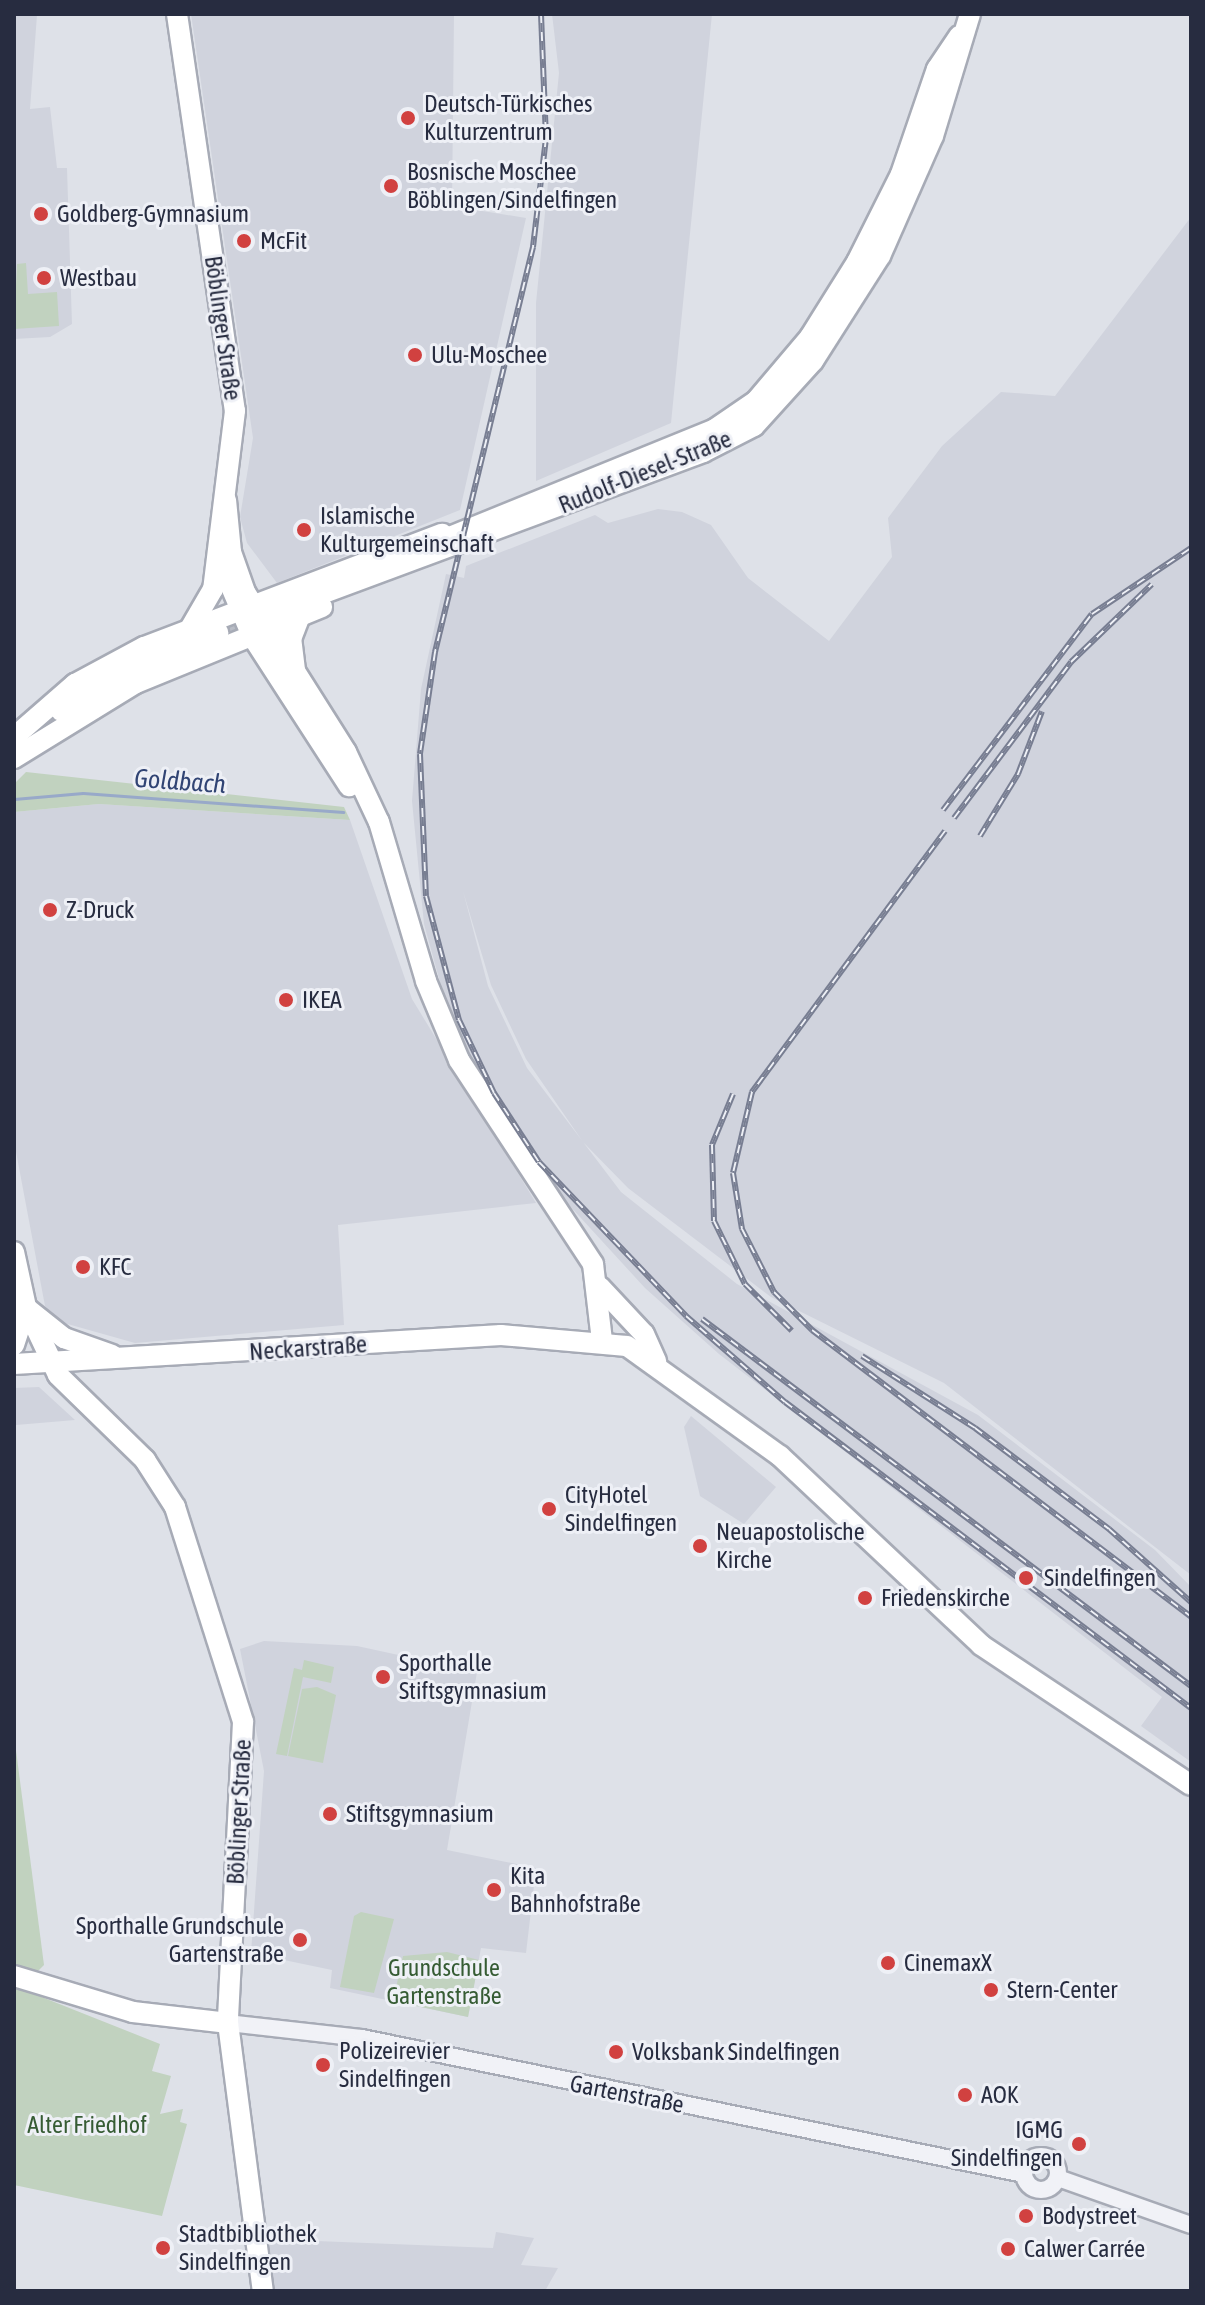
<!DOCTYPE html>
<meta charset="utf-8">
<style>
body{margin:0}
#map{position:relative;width:1205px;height:2305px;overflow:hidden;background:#dee1e8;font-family:"Asap Condensed",sans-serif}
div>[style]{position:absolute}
.built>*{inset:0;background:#d0d3dd}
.green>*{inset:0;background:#c1d2bf}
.stream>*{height:3px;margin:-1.5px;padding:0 1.5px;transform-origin:1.5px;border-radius:1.5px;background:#98a9c9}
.major-tunnel>*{height:20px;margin-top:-10px;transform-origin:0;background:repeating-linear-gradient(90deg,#b9bdc6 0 20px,transparent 0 30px)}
.roads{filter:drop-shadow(2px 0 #a7abb6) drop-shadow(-2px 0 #a7abb6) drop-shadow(0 2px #a7abb6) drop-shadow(0 -2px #a7abb6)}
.minor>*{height:16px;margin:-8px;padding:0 8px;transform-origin:8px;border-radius:8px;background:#f1f2f7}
.minor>.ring{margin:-8px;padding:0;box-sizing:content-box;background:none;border:16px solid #f1f2f7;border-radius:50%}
.major>*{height:20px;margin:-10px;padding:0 10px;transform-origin:10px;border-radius:10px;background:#fff}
.rail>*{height:6px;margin-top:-3px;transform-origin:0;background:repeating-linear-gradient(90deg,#eef0f6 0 9px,#787e92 0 18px);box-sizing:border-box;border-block:2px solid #787e92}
.dots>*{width:22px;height:22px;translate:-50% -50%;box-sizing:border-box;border:4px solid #eef0f6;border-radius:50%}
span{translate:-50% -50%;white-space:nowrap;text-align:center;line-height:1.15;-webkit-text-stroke:6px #eef0f6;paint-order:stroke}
.poi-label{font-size:24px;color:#272c40}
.left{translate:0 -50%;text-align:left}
.right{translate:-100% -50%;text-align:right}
.street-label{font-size:24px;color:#272c40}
.park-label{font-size:24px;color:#365c34}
.water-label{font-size:26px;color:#314474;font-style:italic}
.frame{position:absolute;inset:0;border:16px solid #272c40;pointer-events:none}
</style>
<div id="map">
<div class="built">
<i style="clip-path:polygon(191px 14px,454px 14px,452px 206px,526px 218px,460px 510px,277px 583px,247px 543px,240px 517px,253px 438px)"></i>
<i style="clip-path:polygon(552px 14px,712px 14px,671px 423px,536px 481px,536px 303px,559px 73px)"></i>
<i style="clip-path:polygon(14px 15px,37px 15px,30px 109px,50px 107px,57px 168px,67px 168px,72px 324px,50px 337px,14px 339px)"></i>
<i style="clip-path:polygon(1191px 217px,1191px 1575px,944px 1383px,771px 1297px,628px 1188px,583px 1142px,526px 1059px,491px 985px,463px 891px,488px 986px,527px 1068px,621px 1192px,737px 1284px,978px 1415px,1155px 1550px,1191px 1587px,1191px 1762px,1141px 1726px,1162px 1697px,719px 1354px,645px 1288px,536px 1169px,484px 1089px,448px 1011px,424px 924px,412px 801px,421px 689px,446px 574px,464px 578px,466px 566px,595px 515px,608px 523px,658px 509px,682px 512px,711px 525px,748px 578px,829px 641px,892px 557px,888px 518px,942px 446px,1001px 392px,1055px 396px)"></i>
<i style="clip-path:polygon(99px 804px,350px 820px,412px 999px,536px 1203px,338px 1225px,344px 1325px,135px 1343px,57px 1321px,45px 1306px,14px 1141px,14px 812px)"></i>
<i style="clip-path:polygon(39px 1387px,75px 1420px,16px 1425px,14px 1458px,14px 1388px)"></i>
<i style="clip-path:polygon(691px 1416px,776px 1487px,744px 1524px,700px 1496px,684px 1427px)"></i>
<i style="clip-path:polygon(264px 1641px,357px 1646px,477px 1672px,447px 1850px,536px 1868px,526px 1953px,481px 1948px,468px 2017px,330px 1988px,332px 1970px,251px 1953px,264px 1771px,240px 1649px)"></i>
<i style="clip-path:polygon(496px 2232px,534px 2238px,521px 2265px,558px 2268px,545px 2291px,272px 2291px,266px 2239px,493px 2248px)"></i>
</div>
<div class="green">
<i style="clip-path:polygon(26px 263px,28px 294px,57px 292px,59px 326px,14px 329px,17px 264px)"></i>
<i style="clip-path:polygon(26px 772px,344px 807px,350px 820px,99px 804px,14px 812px,14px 784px)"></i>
<i style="clip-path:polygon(304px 1660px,334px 1667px,331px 1683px,303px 1677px,287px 1756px,276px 1754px,294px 1668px,302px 1670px)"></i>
<i style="clip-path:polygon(317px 1687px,336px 1695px,323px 1763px,288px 1756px,302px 1689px)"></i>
<i style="clip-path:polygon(14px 1735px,44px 1965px,36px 1973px,14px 1965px)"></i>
<i style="clip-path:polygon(361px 1912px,394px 1919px,374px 1993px,340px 1987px,354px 1916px)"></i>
<i style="clip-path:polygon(447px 1952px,479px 1960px,468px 2017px,393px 2001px,403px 1956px)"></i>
<i style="clip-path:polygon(14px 1986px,160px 2044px,152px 2071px,171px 2076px,160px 2114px,183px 2109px,180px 2122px,187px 2124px,162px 2216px,14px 2185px)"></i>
</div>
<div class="stream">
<i style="left:14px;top:799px;width:69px;rotate:-5deg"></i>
<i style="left:83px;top:793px;width:261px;rotate:4.2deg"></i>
</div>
<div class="major-tunnel">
<i style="left:218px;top:633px;width:47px;rotate:-21.1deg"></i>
</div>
<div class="roads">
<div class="minor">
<i style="left:228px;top:2023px;width:135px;rotate:6.4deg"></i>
<i style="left:362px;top:2038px;width:676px;rotate:11.61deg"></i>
<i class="ring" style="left:1024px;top:2156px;width:18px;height:18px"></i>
<i style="left:1058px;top:2178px;width:141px;rotate:19.5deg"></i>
</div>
<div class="major">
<i style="left:177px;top:14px;width:401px;rotate:81.7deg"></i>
<i style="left:235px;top:411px;width:179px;rotate:97deg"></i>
<i style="left:213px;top:589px;width:44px;rotate:120.1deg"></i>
<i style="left:226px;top:500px;width:52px;rotate:84.5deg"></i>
<i style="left:231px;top:552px;width:42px;rotate:70.7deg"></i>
<i style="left:245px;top:592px;width:189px;rotate:57.7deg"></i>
<i style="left:346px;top:752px;width:77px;rotate:64.8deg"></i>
<i style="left:379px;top:822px;width:166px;rotate:73.5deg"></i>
<i style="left:426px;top:981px;width:86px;rotate:67.3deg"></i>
<i style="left:459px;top:1060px;width:244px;rotate:56.7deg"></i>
<i style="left:593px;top:1264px;width:78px;rotate:83.3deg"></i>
<i style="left:430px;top:545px;width:308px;rotate:-22.1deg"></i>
<i style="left:715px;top:429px;width:50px;rotate:-34.3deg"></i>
<i style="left:756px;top:401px;width:84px;rotate:-49.8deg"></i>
<i style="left:810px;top:337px;width:89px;rotate:-57.9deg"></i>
<i style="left:857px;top:262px;width:98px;rotate:-63.4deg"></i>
<i style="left:901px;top:174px;width:111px;rotate:-71.1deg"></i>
<i style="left:937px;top:69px;width:40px;rotate:-56deg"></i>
<i style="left:220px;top:561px;width:82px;rotate:66.9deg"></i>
<i style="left:252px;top:636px;width:179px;rotate:57.1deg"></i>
<i style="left:273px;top:612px;width:459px;rotate:-20.4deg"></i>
<i style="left:703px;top:452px;width:57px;rotate:-27deg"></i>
<i style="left:754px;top:426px;width:88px;rotate:-47.8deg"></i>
<i style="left:813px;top:361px;width:125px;rotate:-57.5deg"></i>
<i style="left:880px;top:256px;width:131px;rotate:-66.2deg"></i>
<i style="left:933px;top:136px;width:127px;rotate:-73.1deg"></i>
<i style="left:295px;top:670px;width:31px;rotate:-97deg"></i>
<i style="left:291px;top:639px;width:25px;rotate:-69deg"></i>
<i style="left:61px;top:711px;width:77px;rotate:-31.2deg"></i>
<i style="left:127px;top:671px;width:99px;rotate:-22.7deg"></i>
<i style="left:14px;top:737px;width:81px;rotate:-41deg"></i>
<i style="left:75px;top:684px;width:78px;rotate:-28.2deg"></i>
<i style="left:144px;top:647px;width:319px;rotate:-20.8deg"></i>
<i style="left:14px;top:758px;width:143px;rotate:-31.6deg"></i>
<i style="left:136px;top:683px;width:201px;rotate:-22.2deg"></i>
<i style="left:14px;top:1252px;width:56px;rotate:77.7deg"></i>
<i style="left:26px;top:1307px;width:75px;rotate:64.8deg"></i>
<i style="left:58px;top:1375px;width:122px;rotate:44.3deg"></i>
<i style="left:145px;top:1460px;width:56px;rotate:57.4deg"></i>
<i style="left:175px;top:1507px;width:225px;rotate:72.4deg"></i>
<i style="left:243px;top:1722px;width:301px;rotate:92.9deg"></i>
<i style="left:228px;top:2023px;width:270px;rotate:82.6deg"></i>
<i style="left:600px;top:1287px;width:64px;rotate:46.9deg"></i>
<i style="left:644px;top:1334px;width:30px;rotate:66deg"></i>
<i style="left:29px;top:1310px;width:45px;rotate:38.7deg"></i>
<i style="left:64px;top:1338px;width:51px;rotate:19.5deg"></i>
<i style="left:14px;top:1345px;width:40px;rotate:-72deg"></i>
<i style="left:14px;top:1364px;width:488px;rotate:-3.4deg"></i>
<i style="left:501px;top:1335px;width:126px;rotate:5deg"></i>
<i style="left:627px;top:1346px;width:188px;rotate:35.7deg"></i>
<i style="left:780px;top:1456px;width:276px;rotate:43.2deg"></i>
<i style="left:981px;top:1645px;width:252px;rotate:33.7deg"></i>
<i style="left:14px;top:1976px;width:124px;rotate:16.8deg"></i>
<i style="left:133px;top:2012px;width:96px;rotate:6.6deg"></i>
</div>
</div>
<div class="rail">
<i style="left:541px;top:14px;width:124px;rotate:87.7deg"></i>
<i style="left:546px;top:138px;width:110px;rotate:96.8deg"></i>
<i style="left:533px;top:247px;width:417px;rotate:103.6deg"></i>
<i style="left:435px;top:652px;width:103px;rotate:98.4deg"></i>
<i style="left:420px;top:754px;width:142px;rotate:87.6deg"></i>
<i style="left:426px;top:896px;width:128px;rotate:75.1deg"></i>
<i style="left:459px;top:1020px;width:81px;rotate:64.4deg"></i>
<i style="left:494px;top:1093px;width:82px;rotate:56.9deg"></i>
<i style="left:539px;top:1162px;width:213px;rotate:46.3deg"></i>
<i style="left:686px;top:1316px;width:131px;rotate:41deg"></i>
<i style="left:785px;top:1402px;width:508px;rotate:37.01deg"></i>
<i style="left:943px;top:810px;width:246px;rotate:-52.8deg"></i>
<i style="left:1092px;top:614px;width:119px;rotate:-33.7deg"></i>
<i style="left:954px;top:818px;width:195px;rotate:-53.1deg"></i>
<i style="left:1071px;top:662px;width:112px;rotate:-43.9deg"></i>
<i style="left:945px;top:831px;width:325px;rotate:126.5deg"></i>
<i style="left:752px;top:1092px;width:83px;rotate:103.2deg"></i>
<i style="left:733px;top:1173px;width:57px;rotate:80.9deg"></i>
<i style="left:742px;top:1229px;width:71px;rotate:63.1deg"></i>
<i style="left:774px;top:1292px;width:54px;rotate:45deg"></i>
<i style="left:812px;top:1330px;width:475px;rotate:37.1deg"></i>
<i style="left:980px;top:836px;width:73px;rotate:-58.5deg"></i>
<i style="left:1018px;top:774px;width:67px;rotate:-69.1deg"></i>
<i style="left:733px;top:1094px;width:55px;rotate:112.4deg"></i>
<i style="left:712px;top:1145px;width:76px;rotate:88.5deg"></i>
<i style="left:714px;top:1221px;width:70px;rotate:63.8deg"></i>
<i style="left:745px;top:1284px;width:66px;rotate:45deg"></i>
<i style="left:702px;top:1319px;width:611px;rotate:36.89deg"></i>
<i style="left:862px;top:1356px;width:134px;rotate:32.5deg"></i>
<i style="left:975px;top:1428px;width:168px;rotate:37deg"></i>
<i style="left:1109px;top:1529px;width:110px;rotate:41.7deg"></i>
</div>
<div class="dots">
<i style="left:408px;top:118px;background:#d14140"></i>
<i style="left:391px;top:186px;background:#d14140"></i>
<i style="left:41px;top:214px;background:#d14140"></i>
<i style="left:244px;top:241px;background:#d14140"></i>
<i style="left:44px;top:278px;background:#d14140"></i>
<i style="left:415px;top:355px;background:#d14140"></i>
<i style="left:304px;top:530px;background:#d14140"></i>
<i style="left:50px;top:910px;background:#d14140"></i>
<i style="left:286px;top:1000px;background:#d14140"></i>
<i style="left:83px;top:1267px;background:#d14140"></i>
<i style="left:549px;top:1509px;background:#d14140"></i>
<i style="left:700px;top:1546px;background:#d14140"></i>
<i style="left:1026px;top:1578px;background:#d14140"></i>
<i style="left:865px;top:1598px;background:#d14140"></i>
<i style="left:383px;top:1677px;background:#d14140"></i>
<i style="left:330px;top:1814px;background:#d14140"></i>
<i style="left:494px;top:1890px;background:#d14140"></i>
<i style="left:300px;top:1940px;background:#d14140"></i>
<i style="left:888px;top:1963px;background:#d14140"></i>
<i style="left:991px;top:1990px;background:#d14140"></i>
<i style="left:616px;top:2052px;background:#d14140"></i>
<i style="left:323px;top:2065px;background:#d14140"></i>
<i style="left:965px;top:2095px;background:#d14140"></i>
<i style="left:1079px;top:2144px;background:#d14140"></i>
<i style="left:1026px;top:2216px;background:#d14140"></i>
<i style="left:163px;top:2248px;background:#d14140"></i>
<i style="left:1008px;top:2249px;background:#d14140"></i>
</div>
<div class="poi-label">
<span class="left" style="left:424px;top:118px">Deutsch-Türkisches<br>Kulturzentrum</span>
<span class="left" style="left:407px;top:186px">Bosnische Moschee<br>Böblingen/Sindelfingen</span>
<span class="left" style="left:57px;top:214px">Goldberg-Gymnasium</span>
<span class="left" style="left:260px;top:241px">McFit</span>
<span class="left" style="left:60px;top:278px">Westbau</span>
<span class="left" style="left:431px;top:355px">Ulu-Moschee</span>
<span class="left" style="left:320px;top:530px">Islamische<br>Kulturgemeinschaft</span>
<span class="left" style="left:66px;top:910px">Z-Druck</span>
<span class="left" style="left:302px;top:1000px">IKEA</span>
<span class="left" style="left:99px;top:1267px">KFC</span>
<span class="left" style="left:565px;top:1509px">CityHotel<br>Sindelfingen</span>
<span class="left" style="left:716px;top:1546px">Neuapostolische<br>Kirche</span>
<span class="left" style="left:1044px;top:1578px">Sindelfingen</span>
<span class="left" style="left:881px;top:1598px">Friedenskirche</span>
<span class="left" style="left:399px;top:1677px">Sporthalle<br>Stiftsgymnasium</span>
<span class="left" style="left:346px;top:1814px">Stiftsgymnasium</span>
<span class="left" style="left:510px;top:1890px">Kita<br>Bahnhofstraße</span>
<span class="right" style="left:284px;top:1940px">Sporthalle Grundschule<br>Gartenstraße</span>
<span class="left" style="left:904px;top:1963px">CinemaxX</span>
<span class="left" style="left:1007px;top:1990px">Stern-Center</span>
<span class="left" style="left:339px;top:2065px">Polizeirevier<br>Sindelfingen</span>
<span class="left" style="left:632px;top:2052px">Volksbank Sindelfingen</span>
<span class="left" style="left:981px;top:2095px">AOK</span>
<span class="right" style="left:1063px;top:2144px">IGMG<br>Sindelfingen</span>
<span class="left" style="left:1042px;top:2216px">Bodystreet</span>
<span class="left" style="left:179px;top:2248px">Stadtbibliothek<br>Sindelfingen</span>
<span class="left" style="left:1024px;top:2249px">Calwer Carrée</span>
</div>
<div class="street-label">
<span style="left:223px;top:328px;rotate:82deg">Böblinger Straße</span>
<span style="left:645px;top:472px;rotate:-22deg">Rudolf-Diesel-Straße</span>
<span style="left:308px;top:1348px;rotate:-4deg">Neckarstraße</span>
<span style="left:239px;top:1812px;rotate:-87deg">Böblinger Straße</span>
<span style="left:627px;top:2094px;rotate:11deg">Gartenstraße</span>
</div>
<div class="park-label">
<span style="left:444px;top:1982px">Grundschule<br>Gartenstraße</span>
<span style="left:87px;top:2125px">Alter Friedhof</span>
</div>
<div class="water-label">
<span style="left:180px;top:782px;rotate:4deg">Goldbach</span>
</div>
<div class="frame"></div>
</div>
